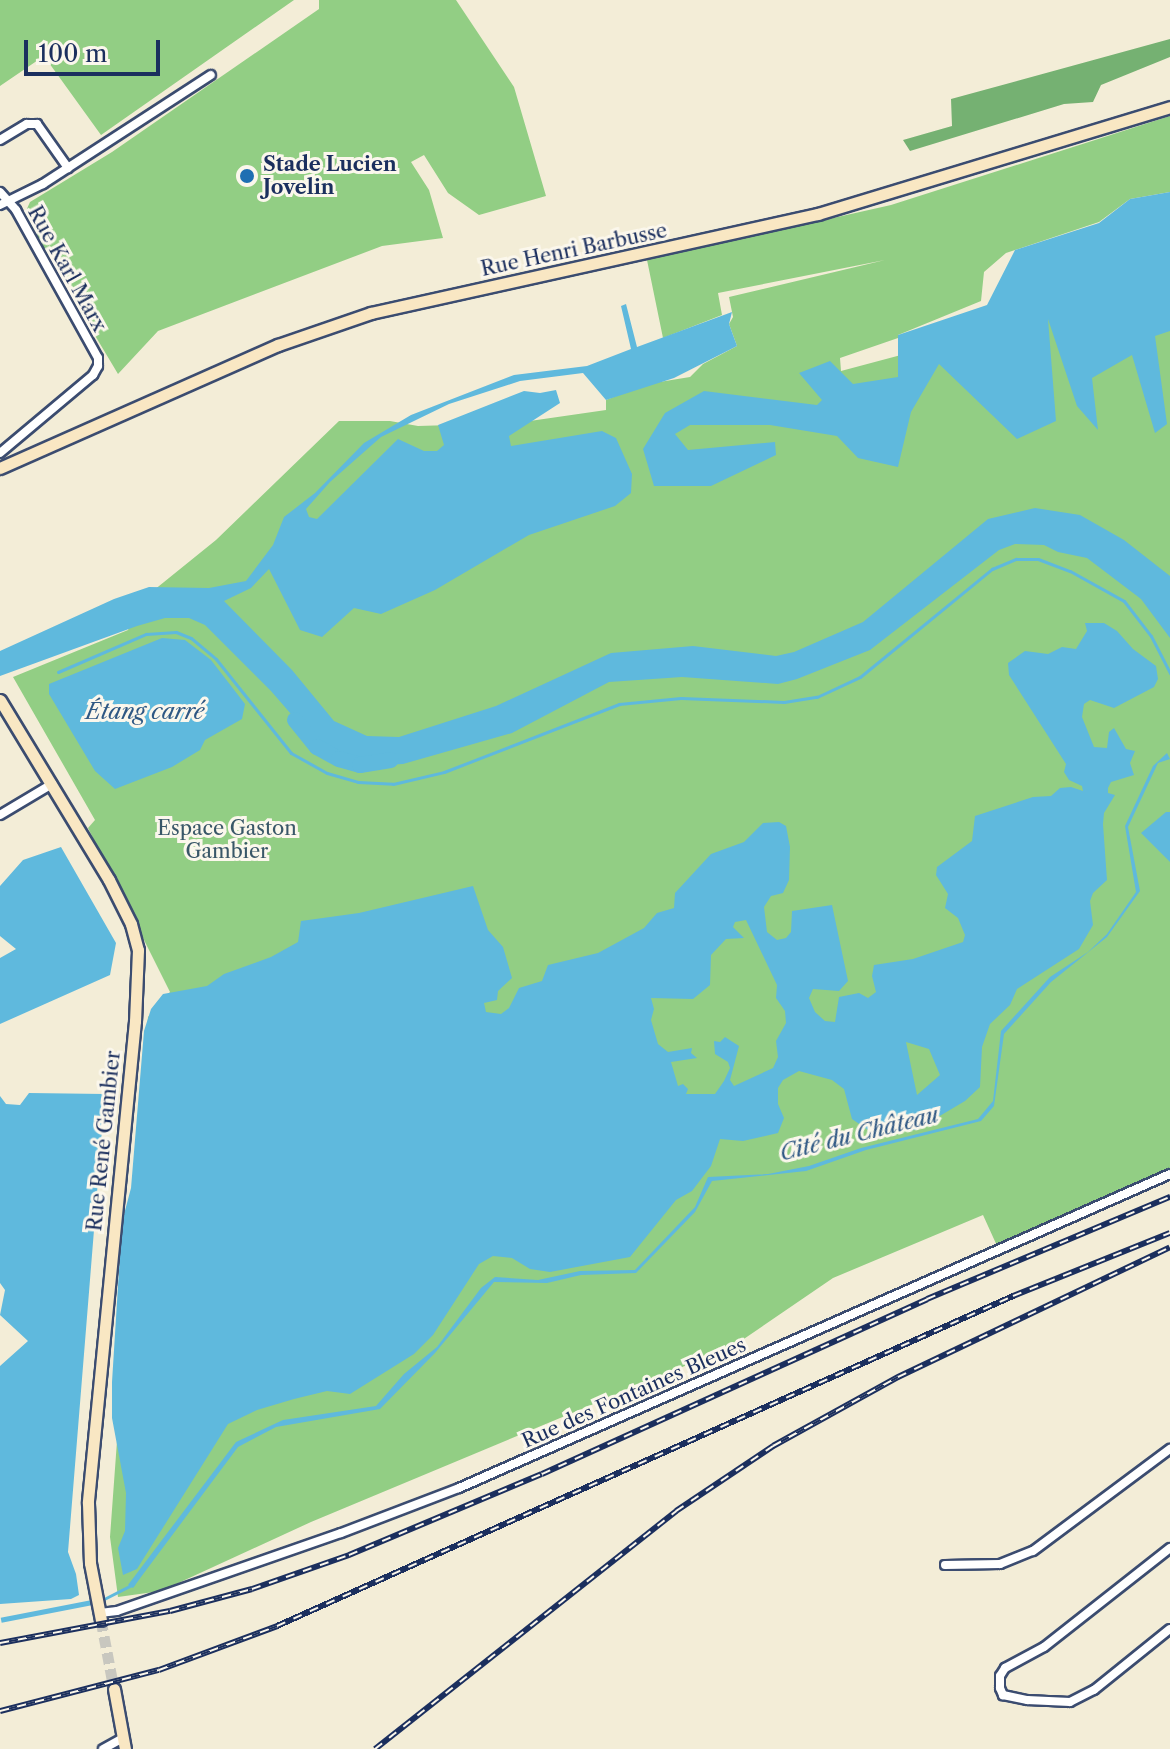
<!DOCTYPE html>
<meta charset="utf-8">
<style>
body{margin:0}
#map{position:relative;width:1170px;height:1749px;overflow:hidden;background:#f3edd7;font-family:"Libre Caslon Text",serif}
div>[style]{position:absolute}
.green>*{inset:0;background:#92ce84}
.forest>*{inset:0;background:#75b172}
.water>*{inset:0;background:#5fb9dd;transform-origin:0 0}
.stream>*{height:3px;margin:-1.5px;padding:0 1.5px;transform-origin:1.5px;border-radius:1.5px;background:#5fb9dd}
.river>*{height:16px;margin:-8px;padding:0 8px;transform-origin:8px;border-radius:8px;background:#5fb9dd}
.secondary-tunnel>*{height:11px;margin-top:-5.5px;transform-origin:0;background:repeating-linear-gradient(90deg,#c8c7bf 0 11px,transparent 0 16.5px)}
.roads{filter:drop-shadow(2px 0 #3b4c70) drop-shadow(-2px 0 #3b4c70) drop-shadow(0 2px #3b4c70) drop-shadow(0 -2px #3b4c70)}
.street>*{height:8px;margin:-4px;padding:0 4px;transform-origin:4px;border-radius:4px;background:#fff}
.secondary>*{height:11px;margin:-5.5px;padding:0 5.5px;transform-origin:5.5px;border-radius:5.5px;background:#f9e7c3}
.rail>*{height:6px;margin-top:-3px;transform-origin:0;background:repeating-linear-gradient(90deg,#fbf7ec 0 9px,#1b2f5e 0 18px);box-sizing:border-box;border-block:2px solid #1b2f5e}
.dots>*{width:22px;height:22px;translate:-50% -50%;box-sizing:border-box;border:4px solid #fbf7ec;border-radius:50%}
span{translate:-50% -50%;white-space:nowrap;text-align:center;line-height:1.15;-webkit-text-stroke:6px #fbf7ec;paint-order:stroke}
.poi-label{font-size:20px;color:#1b2f5e;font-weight:700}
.left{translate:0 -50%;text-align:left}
.street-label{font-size:20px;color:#1b2f5e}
.park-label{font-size:20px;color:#395768}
.water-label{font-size:22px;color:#2f5884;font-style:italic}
.scale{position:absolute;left:24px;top:40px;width:136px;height:36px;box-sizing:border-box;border:4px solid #1b2f5e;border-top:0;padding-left:10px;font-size:24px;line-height:28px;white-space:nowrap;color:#1b2f5e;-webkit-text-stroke:6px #fbf7ec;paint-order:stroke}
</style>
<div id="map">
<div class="green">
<i style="clip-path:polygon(0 0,294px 0,101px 135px,44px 56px,0 86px)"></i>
<i style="clip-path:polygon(319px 0,456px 0,514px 87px,546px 196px,479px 215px,448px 193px,424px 155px,411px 162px,429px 190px,443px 238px,382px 246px,158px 331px,118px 374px,75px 302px,79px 300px,72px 287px,52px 253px,48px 255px,25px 213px,30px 202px,112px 152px,319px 9px)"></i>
<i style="clip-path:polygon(1170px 116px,1170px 192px,1130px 199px,1099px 222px,1006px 253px,984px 272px,981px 301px,898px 335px,898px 338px,840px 358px,841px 371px,931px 347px,1170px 229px,1170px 1174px,998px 1248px,983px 1215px,833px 1278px,735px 1345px,311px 1522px,161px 1591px,118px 1597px,110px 1537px,148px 1017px,170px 992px,88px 828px,95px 820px,13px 677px,128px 630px,138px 603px,216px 540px,339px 421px,390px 421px,418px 426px,516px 423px,606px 410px,606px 400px,647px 384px,690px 377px,703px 364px,737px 346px,729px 324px,733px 317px,729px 297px,885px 260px,718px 293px,722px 315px,663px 338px,647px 260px,891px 205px)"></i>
</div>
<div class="forest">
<i style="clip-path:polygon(1170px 39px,1170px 57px,1101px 85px,1093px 102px,1064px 104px,910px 151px,903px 140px,952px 126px,951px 99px)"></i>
</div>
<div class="water">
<i style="clip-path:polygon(1170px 192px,1170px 331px,1155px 336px,1167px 424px,1155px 433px,1132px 355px,1092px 378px,1098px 430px,1077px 406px,1048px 319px,1056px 421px,1017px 439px,939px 364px,911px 412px,898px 467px,858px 458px,837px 436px,770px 425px,690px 425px,675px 434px,688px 450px,775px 442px,776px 455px,711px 486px,654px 486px,643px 449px,665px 413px,704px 391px,817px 405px,822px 400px,799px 373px,830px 361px,853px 384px,898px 377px,898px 335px,987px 305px,1015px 250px,1099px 223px,1130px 199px)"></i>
<i style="clip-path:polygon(626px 304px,637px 347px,732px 312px,729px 324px,737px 346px,674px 378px,606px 400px,583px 373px,520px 381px,449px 404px,381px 437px,330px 482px,306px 509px,309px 517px,317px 519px,398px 439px,424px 451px,437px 451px,444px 445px,438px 425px,524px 391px,540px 393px,556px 390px,560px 403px,509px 436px,511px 446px,602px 431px,616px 438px,632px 474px,631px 493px,615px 506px,529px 535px,435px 590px,381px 614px,354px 608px,322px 637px,300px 630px,269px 569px,251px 588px,224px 601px,292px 670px,334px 721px,367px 736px,399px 737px,496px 706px,611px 653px,693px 646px,776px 656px,794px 652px,863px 622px,988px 519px,1035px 508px,1080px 515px,1124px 540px,1170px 576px,1170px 638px,1141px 599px,1087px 558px,1058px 552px,1044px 545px,1015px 544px,999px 550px,870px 650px,797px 679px,778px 684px,682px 677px,609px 682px,512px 733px,403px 764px,383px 765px,346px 759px,317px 744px,271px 691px,205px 625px,189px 618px,165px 618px,137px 626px,0 676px,0 651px,114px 599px,149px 587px,209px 588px,246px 581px,273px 545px,284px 517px,315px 493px,364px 443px,411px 415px,514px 375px,587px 366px,631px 349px,621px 306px)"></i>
<i style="clip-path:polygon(evenodd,1085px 623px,1104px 623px,1117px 631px,1133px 649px,1156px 666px,1158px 679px,1154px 687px,1114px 708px,1090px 700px,1084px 704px,1082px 717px,1094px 747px,1107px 748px,1109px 732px,1114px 728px,1126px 749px,1135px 751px,1130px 763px,1134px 775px,1111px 782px,1108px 788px,1108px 793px,1115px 795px,1104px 813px,1103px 824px,1107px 880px,1093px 893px,1090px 901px,1093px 925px,1079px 949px,1017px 989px,1010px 1005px,990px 1024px,982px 1047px,980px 1087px,965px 1101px,916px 1130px,871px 1132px,852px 1119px,844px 1089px,832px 1080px,799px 1071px,783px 1080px,778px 1088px,778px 1104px,784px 1118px,778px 1133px,743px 1141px,720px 1139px,711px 1166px,692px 1191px,676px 1200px,630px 1257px,550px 1272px,530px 1269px,512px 1258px,493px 1256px,479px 1264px,433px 1335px,414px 1354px,350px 1394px,327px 1391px,294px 1399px,257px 1410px,228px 1424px,137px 1569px,123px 1575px,118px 1548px,125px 1531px,126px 1493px,112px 1418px,112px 1382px,122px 1222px,131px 1188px,144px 1031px,151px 1009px,163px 994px,207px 986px,224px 974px,271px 957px,298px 942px,301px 921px,359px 913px,473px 886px,488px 930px,503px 947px,512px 978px,498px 991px,497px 1000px,484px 1003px,486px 1012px,501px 1014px,509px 1008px,519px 988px,542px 981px,548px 965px,598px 953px,644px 928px,657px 913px,674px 908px,675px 893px,711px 854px,744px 842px,763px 823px,779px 822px,786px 826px,790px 847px,789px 880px,783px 893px,771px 896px,764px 907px,767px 932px,777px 940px,786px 938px,791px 932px,792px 911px,832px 905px,848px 981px,839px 991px,813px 989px,809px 998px,815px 1012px,825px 1021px,835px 1022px,839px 997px,859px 993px,868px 998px,876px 992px,872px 976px,874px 965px,913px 959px,963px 942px,965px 935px,958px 918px,945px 908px,948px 894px,936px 875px,937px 867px,972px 841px,975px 816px,1033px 797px,1051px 796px,1060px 788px,1071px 787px,1083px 791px,1082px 786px,1069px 780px,1064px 772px,1066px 764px,1009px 675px,1008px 663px,1025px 651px,1048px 654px,1062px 647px,1076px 649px,1087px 631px,1085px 623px,746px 920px,777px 985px,776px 998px,785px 1011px,786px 1023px,776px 1041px,778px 1057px,773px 1068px,734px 1086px,730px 1080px,739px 1046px,725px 1037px,720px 1042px,714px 1041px,715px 1054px,728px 1062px,730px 1068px,724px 1081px,715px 1094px,686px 1094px,688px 1089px,683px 1084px,678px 1086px,671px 1062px,697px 1058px,691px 1053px,692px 1048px,668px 1052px,658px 1044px,651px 1020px,654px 1009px,651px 998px,693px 999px,710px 985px,711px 955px,726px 939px,744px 938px,733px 927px,735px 922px,746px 920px,1085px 623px,906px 1042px,929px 1049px,940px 1075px,917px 1095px,906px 1042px)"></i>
<i style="clip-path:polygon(162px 638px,185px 640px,211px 660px,245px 704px,242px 719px,205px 740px,200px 750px,172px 767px,115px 789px,95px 771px,49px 694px,49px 684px)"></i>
<i style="clip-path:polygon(1167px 753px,1170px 759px,1158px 763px,1128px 827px,1140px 891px,1107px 937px,1051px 982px,1004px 1034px,994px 1106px,981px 1121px,866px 1150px,806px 1171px,712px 1181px,695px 1212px,636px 1273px,581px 1275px,547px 1283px,494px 1282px,435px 1353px,380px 1409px,276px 1427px,238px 1447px,141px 1577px,133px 1588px,128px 1585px,236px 1442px,283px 1420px,376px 1406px,404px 1374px,437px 1347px,481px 1288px,495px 1277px,538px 1280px,580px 1271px,635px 1270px,695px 1207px,708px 1177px,768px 1174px,809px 1166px,861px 1148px,978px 1119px,993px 1101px,1001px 1031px,1050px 977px,1088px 952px,1107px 934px,1136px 892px,1125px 826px,1153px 766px)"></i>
<i style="clip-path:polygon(1166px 812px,1170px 812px,1170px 862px,1141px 833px)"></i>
<i style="clip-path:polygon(61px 847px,116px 943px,110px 975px,0 1024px,0 958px,16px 949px,0 936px,0 886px,23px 860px)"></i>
<i style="clip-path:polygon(29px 1093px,105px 1094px,68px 1552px,76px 1574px,79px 1595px,71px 1599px,0 1604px,0 1366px,28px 1341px,0 1315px,5px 1290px,0 1283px,0 1096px,6px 1104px,20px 1105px)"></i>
<i style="left:92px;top:1600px;width:5px;height:93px;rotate:79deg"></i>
</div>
<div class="stream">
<i style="left:58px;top:672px;width:96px;rotate:-23.4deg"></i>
<i style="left:146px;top:634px;width:30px;rotate:-4deg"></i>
<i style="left:176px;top:632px;width:16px;rotate:22deg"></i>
<i style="left:191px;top:638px;width:33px;rotate:40deg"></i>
<i style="left:216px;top:659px;width:120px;rotate:51.4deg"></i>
<i style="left:291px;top:753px;width:41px;rotate:29.1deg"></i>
<i style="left:327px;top:773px;width:32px;rotate:16deg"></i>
<i style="left:358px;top:782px;width:35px;rotate:3deg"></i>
<i style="left:393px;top:784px;width:52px;rotate:-13.2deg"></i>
<i style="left:444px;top:772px;width:188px;rotate:-21.2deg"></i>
<i style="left:619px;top:704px;width:62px;rotate:-5.5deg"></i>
<i style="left:681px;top:698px;width:103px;rotate:2.2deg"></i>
<i style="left:784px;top:702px;width:33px;rotate:-9deg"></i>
<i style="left:817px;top:697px;width:47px;rotate:-24.9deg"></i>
<i style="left:860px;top:677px;width:171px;rotate:-39.3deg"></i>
<i style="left:992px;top:569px;width:26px;rotate:-23deg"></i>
<i style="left:1016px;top:559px;width:22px"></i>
<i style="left:1038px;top:559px;width:34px;rotate:21deg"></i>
<i style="left:1070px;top:571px;width:62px;rotate:29.1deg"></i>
<i style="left:1124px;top:601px;width:44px;rotate:52.4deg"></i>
<i style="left:1151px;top:636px;width:42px;rotate:62.8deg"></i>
<i style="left:102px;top:1600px;width:35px;rotate:-27deg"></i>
</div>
<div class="river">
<i style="left:295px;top:720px;width:35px;rotate:51deg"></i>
<i style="left:317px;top:747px;width:25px;rotate:29deg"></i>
<i style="left:339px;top:759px;width:22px;rotate:16deg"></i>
<i style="left:360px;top:765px;width:31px;rotate:-9deg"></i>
</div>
<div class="secondary-tunnel">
<i style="left:101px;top:1620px;width:70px;rotate:79.3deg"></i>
</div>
<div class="roads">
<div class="street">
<i style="left:0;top:140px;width:31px;rotate:-31deg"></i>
<i style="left:27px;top:124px;width:10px"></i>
<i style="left:37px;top:124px;width:54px;rotate:54.8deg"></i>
<i style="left:0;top:192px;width:24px;rotate:48deg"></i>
<i style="left:16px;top:210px;width:169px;rotate:61deg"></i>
<i style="left:98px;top:358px;width:8px;rotate:90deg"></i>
<i style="left:98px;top:366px;width:10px;rotate:119deg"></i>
<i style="left:93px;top:375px;width:121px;rotate:140deg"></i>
<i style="left:0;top:205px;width:48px;rotate:-26deg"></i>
<i style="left:43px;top:184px;width:200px;rotate:-33deg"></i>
<i style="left:0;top:815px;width:61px;rotate:-30.8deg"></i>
<i style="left:1170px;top:1548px;width:160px;rotate:141.8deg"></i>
<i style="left:1044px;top:1647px;width:44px;rotate:151.7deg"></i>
<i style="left:1005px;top:1668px;width:9px;rotate:122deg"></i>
<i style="left:1000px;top:1676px;width:12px;rotate:90deg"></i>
<i style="left:1000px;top:1688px;width:8px;rotate:67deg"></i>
<i style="left:1003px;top:1695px;width:25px;rotate:12deg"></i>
<i style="left:1027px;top:1700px;width:43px;rotate:2.7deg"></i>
<i style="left:1070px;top:1702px;width:27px;rotate:-27deg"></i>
<i style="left:1094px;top:1690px;width:97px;rotate:-38.8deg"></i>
<i style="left:945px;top:1565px;width:55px;rotate:-1deg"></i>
<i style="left:1000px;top:1564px;width:35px;rotate:-22deg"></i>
<i style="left:1033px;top:1551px;width:171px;rotate:-36.7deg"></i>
<i style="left:100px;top:1613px;width:17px;rotate:-7deg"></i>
<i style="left:117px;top:1611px;width:237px;rotate:-19.2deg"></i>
<i style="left:341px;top:1533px;width:126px;rotate:-20.9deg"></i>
<i style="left:459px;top:1488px;width:777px;rotate:-23.83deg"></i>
<i style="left:103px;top:1749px;width:23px;rotate:-29deg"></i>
</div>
<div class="secondary">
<i style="left:0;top:468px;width:304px;rotate:-23.9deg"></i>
<i style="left:278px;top:345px;width:98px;rotate:-19deg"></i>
<i style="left:371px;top:313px;width:458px;rotate:-12.5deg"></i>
<i style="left:818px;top:214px;width:368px;rotate:-16.9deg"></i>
<i style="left:0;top:700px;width:210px;rotate:58.8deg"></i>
<i style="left:109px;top:880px;width:49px;rotate:63.4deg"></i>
<i style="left:131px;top:924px;width:27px;rotate:75deg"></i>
<i style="left:138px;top:950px;width:71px;rotate:92.4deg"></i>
<i style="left:135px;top:1021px;width:484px;rotate:95.6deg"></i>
<i style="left:88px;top:1503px;width:60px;rotate:88.1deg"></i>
<i style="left:90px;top:1563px;width:58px;rotate:79.1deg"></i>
<i style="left:114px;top:1689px;width:61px;rotate:79.6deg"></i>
</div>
</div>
<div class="rail">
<i style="left:0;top:1643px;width:173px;rotate:-10.7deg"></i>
<i style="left:170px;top:1611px;width:85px;rotate:-15deg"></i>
<i style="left:252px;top:1589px;width:103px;rotate:-19.3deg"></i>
<i style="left:349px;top:1555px;width:209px;rotate:-22.8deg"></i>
<i style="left:542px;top:1474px;width:423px;rotate:-24.4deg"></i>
<i style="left:927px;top:1299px;width:264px;rotate:-22.8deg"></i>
<i style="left:0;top:1711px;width:164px;rotate:-14.5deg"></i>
<i style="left:159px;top:1670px;width:126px;rotate:-20.4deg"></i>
<i style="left:277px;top:1626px;width:807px;rotate:-24.15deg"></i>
<i style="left:1013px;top:1296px;width:169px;rotate:-21.9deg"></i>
<i style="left:375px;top:1749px;width:384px;rotate:-38.3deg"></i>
<i style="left:676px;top:1511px;width:117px;rotate:-33.8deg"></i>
<i style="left:773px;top:1446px;width:143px;rotate:-28.9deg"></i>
<i style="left:898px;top:1377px;width:301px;rotate:-25.5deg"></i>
</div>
<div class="dots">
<i style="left:247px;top:176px;background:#1f6fb2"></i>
</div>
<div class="poi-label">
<span class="left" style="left:263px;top:176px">Stade Lucien<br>Jovelin</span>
</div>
<div class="street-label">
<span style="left:574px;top:250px;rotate:-12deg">Rue Henri Barbusse</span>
<span style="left:67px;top:269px;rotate:61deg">Rue Karl Marx</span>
<span style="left:104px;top:1141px;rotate:-84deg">Rue René Gambier</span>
<span style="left:634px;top:1393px;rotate:-24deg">Rue des Fontaines Bleues</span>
</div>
<div class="park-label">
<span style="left:227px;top:840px">Espace Gaston<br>Gambier</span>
</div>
<div class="water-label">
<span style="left:145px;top:712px">Étang carré</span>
<span style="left:859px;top:1134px;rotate:-14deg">Cité du Château</span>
</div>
<div class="scale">100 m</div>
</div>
